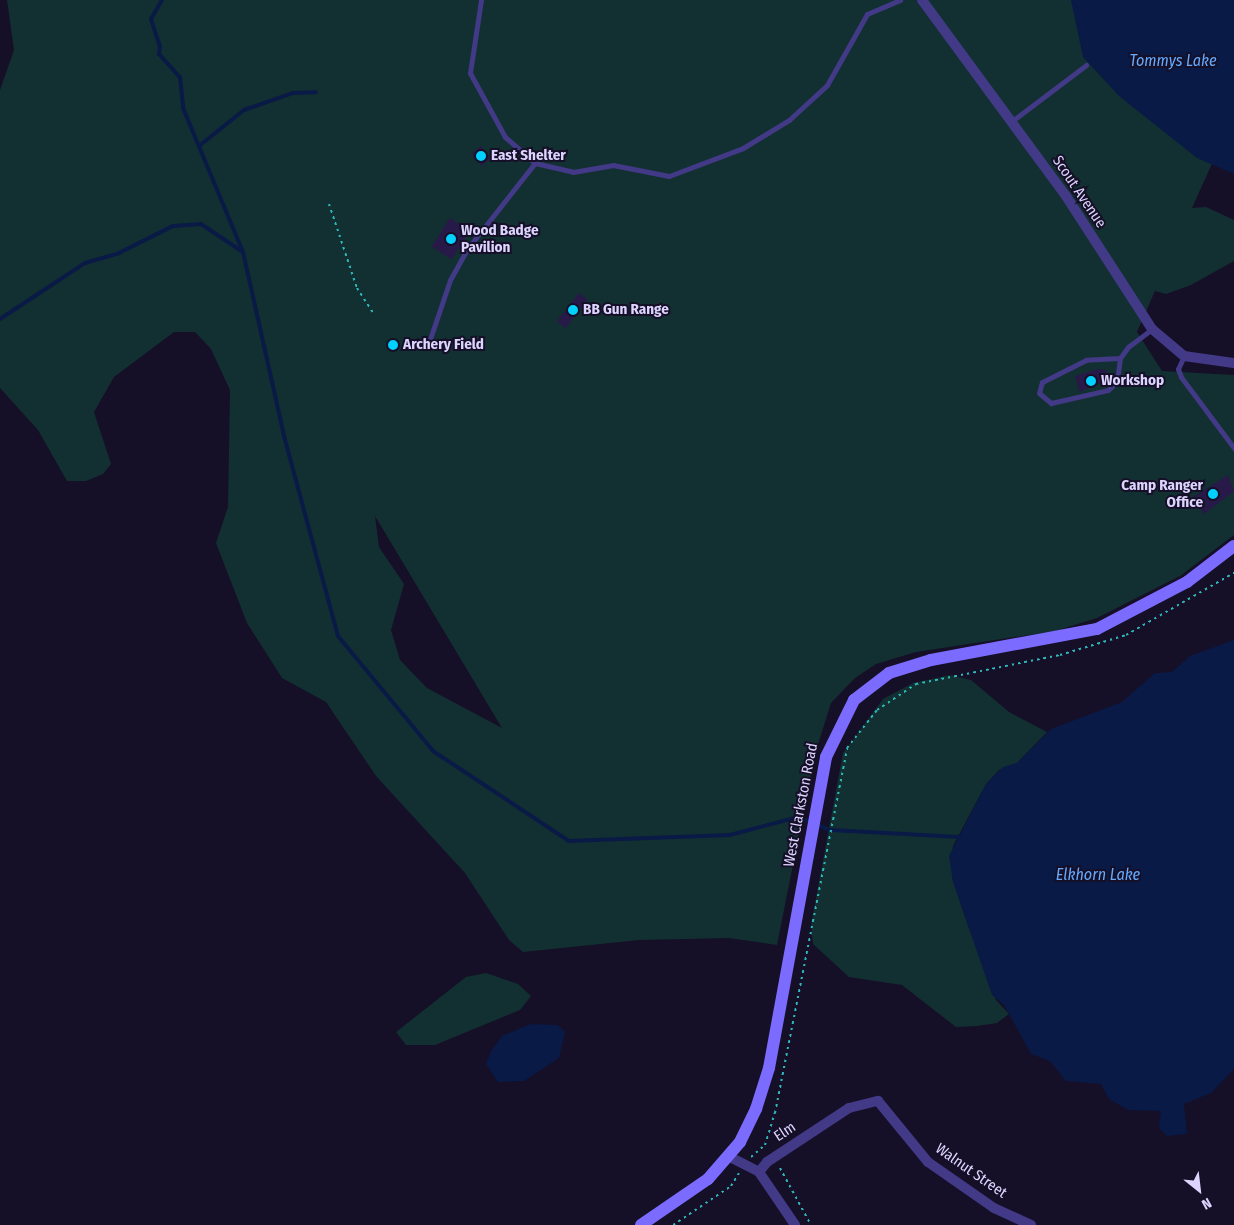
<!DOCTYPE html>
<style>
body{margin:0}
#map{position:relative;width:1234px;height:1225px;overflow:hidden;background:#150f27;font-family:"Fira Sans Condensed",sans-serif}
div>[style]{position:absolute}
.green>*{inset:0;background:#123031}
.water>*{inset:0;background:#091a46}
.stream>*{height:4px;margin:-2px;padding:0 2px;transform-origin:2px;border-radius:2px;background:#091a46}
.building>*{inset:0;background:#271a48;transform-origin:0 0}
.path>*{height:2px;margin-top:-1px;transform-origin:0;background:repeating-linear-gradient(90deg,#2db8bb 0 2.5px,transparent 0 6.5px)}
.service>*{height:5px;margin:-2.5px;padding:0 2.5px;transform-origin:2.5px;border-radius:2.5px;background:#423987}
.minor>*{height:10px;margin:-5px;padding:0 5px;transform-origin:5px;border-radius:5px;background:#423987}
.secondary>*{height:12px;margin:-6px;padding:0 6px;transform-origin:6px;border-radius:6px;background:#7b6cff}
.dots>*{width:14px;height:14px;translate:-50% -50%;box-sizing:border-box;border:2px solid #150f27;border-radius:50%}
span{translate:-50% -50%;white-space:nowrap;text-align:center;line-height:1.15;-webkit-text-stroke:4px #150f27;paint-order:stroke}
.poi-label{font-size:15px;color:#ddd5ff;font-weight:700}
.left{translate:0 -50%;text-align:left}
.right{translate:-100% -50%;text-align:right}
.street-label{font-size:15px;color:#ddd5ff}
.water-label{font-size:16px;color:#63aaff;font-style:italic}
.north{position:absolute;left:1174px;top:1165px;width:50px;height:50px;-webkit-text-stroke:4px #150f27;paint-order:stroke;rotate:151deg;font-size:14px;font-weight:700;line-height:20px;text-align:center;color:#ddd5ff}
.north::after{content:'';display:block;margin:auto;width:18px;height:22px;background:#ddd5ff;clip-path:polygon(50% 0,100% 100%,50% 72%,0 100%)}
</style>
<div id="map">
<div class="green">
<i style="clip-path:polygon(evenodd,7px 0,1234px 0,1229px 126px,1192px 208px,1206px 207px,1234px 220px,1234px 261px,1191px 285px,1166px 294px,1155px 291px,1137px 332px,1162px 371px,1234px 375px,1234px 535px,1180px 576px,1097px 618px,1055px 631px,916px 652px,876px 664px,855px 678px,831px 703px,815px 754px,777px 945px,729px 938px,639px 940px,523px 952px,509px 940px,465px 873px,376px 776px,326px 702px,282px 678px,247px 623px,216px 543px,228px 507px,230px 390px,211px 349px,195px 332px,174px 332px,114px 377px,94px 412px,111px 464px,103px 474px,86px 481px,67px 481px,38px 430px,0 388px,0 90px,14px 50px,7px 0,375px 516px,502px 728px,427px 688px,400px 660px,391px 630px,404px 584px,379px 547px,375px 516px)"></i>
<i style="clip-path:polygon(950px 675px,971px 680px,1009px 712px,1047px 732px,1017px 763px,999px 770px,986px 784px,953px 846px,952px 877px,965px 917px,996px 1000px,1009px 1014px,997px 1023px,977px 1026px,956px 1027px,902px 985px,849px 977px,813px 944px,811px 925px,843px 753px,883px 699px,913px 683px)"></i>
<i style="clip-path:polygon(486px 973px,518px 984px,531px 996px,520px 1010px,435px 1045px,406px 1045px,396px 1032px,466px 977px)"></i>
</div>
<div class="water">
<i style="clip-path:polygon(1071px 0,1234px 0,1234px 174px,1197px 158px,1119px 96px,1083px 57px)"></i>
<i style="clip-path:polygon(1234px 640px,1234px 1069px,1211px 1093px,1184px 1104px,1187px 1134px,1167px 1136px,1159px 1128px,1161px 1111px,1128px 1110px,1109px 1099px,1101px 1084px,1066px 1081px,1050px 1061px,1031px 1054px,1004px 1005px,992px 995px,953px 882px,949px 856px,986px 784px,1003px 767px,1017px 763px,1051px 729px,1122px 702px,1155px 673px,1172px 672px,1190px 656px)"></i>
<i style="clip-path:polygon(530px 1024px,558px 1025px,565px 1032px,559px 1058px,524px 1081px,498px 1082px,486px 1064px,491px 1051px,502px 1036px)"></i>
</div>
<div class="stream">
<i style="left:162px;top:0;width:22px;rotate:120deg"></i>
<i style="left:151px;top:19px;width:28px;rotate:72deg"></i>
<i style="left:160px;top:46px;width:8px;rotate:97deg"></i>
<i style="left:159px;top:54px;width:31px;rotate:48deg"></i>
<i style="left:180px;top:77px;width:31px;rotate:84deg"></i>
<i style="left:183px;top:108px;width:156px;rotate:67.4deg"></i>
<i style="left:243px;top:252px;width:189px;rotate:77.4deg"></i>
<i style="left:284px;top:436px;width:207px;rotate:74.9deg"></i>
<i style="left:338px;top:636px;width:149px;rotate:50.4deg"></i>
<i style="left:433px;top:751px;width:163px;rotate:33.5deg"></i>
<i style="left:569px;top:841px;width:161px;rotate:-2.1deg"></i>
<i style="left:730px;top:835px;width:70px;rotate:-14.8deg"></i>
<i style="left:798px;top:817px;width:35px;rotate:22deg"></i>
<i style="left:831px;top:830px;width:128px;rotate:3.1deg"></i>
<i style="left:199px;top:146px;width:58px;rotate:-38.7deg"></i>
<i style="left:244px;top:110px;width:52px;rotate:-19.1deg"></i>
<i style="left:293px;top:93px;width:23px;rotate:-2deg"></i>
<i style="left:0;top:319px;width:102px;rotate:-33.4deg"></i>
<i style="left:85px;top:263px;width:35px;rotate:-16deg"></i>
<i style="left:119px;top:253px;width:60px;rotate:-26.6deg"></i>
<i style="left:173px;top:226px;width:28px;rotate:-4deg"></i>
<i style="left:201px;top:224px;width:50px;rotate:33.7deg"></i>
</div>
<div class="building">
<i style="left:481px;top:146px;width:16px;height:12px;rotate:52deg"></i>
<i style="left:450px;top:218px;width:24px;height:34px;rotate:33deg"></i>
<i style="left:579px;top:293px;width:11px;height:36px;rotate:38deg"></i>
<i style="clip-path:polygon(1098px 369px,1106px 370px,1108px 380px,1079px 392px,1075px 376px)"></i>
<i style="clip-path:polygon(1228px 475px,1234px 491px,1204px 514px,1193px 497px)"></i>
</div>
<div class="path">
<i style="left:329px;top:204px;width:89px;rotate:71.6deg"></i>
<i style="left:357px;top:288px;width:31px;rotate:57deg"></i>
<i style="left:751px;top:1157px;width:18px;rotate:-41deg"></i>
<i style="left:765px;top:1145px;width:34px;rotate:-73deg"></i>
<i style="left:775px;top:1113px;width:372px;rotate:-78.8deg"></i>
<i style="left:847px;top:748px;width:48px;rotate:-51.7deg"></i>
<i style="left:877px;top:710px;width:47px;rotate:-33.7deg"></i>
<i style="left:916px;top:684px;width:147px;rotate:-11.4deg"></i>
<i style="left:1060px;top:655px;width:69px;rotate:-16.9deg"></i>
<i style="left:1126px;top:635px;width:125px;rotate:-29.9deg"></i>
<i style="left:780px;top:1168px;width:65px;rotate:61.5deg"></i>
<i style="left:673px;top:1225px;width:70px;rotate:-33.9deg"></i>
<i style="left:731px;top:1186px;width:15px;rotate:-58deg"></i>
</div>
<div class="service">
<i style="left:481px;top:0;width:74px;rotate:98.6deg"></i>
<i style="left:470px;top:73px;width:73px;rotate:61.3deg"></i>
<i style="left:505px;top:137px;width:40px;rotate:41deg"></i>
<i style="left:535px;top:163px;width:39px;rotate:13deg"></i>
<i style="left:573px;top:172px;width:41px;rotate:-9.9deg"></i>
<i style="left:613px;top:165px;width:57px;rotate:11.1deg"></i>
<i style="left:669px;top:176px;width:79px;rotate:-20.7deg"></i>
<i style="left:743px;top:148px;width:54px;rotate:-31.3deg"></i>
<i style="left:789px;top:120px;width:52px;rotate:-42.6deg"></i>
<i style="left:827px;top:85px;width:81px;rotate:-60.6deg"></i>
<i style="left:867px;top:14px;width:36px;rotate:-23deg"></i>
<i style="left:1012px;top:121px;width:93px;rotate:-37.1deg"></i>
<i style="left:429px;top:342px;width:65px;rotate:-71.3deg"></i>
<i style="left:450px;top:280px;width:37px;rotate:-61deg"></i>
<i style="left:468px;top:248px;width:108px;rotate:-51.8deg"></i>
<i style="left:1184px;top:356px;width:14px;rotate:115deg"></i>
<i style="left:1178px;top:369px;width:9px;rotate:69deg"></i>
<i style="left:1181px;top:377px;width:89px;rotate:53.3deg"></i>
<i style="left:1120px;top:358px;width:34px;rotate:177deg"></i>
<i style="left:1086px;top:360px;width:49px;rotate:153.4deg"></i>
<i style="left:1042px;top:382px;width:11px;rotate:105deg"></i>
<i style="left:1039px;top:393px;width:16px;rotate:40deg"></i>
<i style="left:1051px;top:403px;width:58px;rotate:-12.8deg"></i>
<i style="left:1108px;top:390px;width:12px;rotate:-42deg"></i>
<i style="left:1117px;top:382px;width:24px;rotate:-83deg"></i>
<i style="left:1120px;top:358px;width:14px;rotate:-54deg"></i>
<i style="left:1128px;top:347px;width:30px;rotate:-37deg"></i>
</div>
<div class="minor">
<i style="left:922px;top:0;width:243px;rotate:53.7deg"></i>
<i style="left:1066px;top:196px;width:158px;rotate:57.1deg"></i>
<i style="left:1152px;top:329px;width:42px;rotate:40.2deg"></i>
<i style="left:1184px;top:356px;width:50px;rotate:8deg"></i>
<i style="left:728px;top:1156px;width:35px;rotate:27deg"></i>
<i style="left:759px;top:1172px;width:64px;rotate:55.8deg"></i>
<i style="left:759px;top:1172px;width:13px;rotate:-51deg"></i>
<i style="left:767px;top:1162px;width:98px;rotate:-33.4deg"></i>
<i style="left:849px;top:1108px;width:30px;rotate:-14deg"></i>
<i style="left:878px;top:1101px;width:79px;rotate:50.7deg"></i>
<i style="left:928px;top:1162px;width:80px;rotate:34.9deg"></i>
<i style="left:994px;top:1208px;width:41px;rotate:24.7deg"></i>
</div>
<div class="secondary">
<i style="left:641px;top:1225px;width:81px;rotate:-34.5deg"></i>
<i style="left:708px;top:1179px;width:49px;rotate:-49.1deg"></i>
<i style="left:740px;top:1142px;width:37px;rotate:-64deg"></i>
<i style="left:756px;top:1109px;width:43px;rotate:-72.4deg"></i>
<i style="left:769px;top:1068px;width:316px;rotate:-79.6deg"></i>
<i style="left:826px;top:757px;width:64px;rotate:-63.8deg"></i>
<i style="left:854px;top:700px;width:44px;rotate:-37.6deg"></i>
<i style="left:889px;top:673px;width:44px;rotate:-17.2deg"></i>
<i style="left:931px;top:660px;width:169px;rotate:-10.6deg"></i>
<i style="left:1097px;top:629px;width:102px;rotate:-27.6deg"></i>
<i style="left:1187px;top:582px;width:59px;rotate:-37.5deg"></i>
</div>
<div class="dots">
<i style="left:481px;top:156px;background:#01d1ff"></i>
<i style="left:451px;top:239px;background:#01d1ff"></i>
<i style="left:573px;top:310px;background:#01d1ff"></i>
<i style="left:393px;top:345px;background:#01d1ff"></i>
<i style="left:1091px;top:381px;background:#01d1ff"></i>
<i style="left:1213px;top:494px;background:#01d1ff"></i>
</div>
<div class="poi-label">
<span class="left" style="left:491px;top:156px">East Shelter</span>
<span class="left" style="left:461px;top:239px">Wood Badge<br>Pavilion</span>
<span class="left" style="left:583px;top:310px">BB Gun Range</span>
<span class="left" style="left:403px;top:345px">Archery Field</span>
<span class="left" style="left:1101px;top:381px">Workshop</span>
<span class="right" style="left:1203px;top:494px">Camp Ranger<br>Office</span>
</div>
<div class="street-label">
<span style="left:1079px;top:192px;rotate:56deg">Scout Avenue</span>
<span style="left:801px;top:805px;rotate:-79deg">West Clarkston Road</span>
<span style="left:785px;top:1132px;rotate:-33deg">Elm</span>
<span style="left:971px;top:1171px;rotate:35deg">Walnut Street</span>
</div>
<div class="water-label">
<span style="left:1173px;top:61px">Tommys Lake</span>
<span style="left:1098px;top:875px">Elkhorn Lake</span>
</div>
<div class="north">N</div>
</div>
